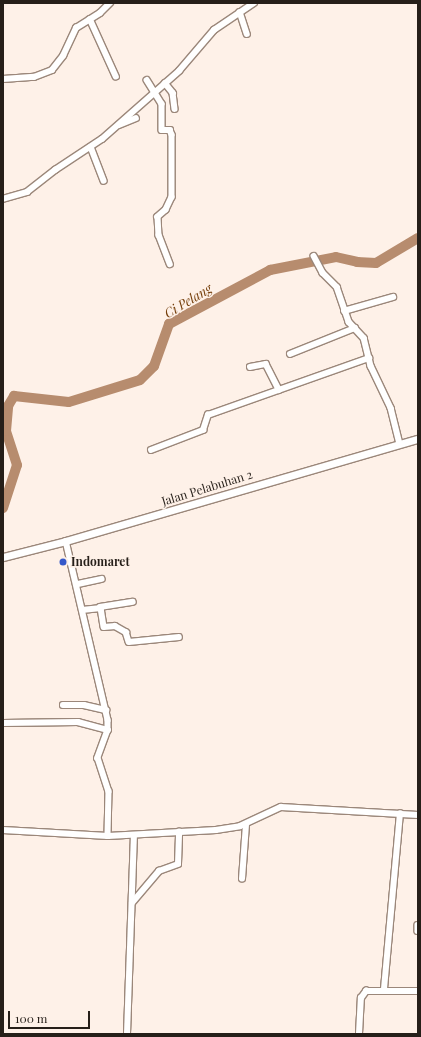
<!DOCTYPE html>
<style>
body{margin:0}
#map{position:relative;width:421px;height:1037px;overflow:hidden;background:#fef1e8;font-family:"Playfair Display",serif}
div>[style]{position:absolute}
.river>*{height:10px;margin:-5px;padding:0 5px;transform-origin:5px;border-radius:5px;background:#b78c6e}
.roads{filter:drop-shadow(1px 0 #9b877a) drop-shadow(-1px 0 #9b877a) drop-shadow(0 1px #9b877a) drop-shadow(0 -1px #9b877a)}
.minor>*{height:5.5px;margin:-2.75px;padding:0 2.75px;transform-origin:2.75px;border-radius:2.75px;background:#fff}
.major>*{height:7px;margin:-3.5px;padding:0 3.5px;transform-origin:3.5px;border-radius:3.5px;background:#fff}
.dots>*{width:11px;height:11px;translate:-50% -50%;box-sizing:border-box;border:2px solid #fef1e8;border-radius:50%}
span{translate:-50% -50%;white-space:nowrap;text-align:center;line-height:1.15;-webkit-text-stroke:3px #fef1e8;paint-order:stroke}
.street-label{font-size:12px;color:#261f19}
.poi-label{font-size:12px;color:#261f19;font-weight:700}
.left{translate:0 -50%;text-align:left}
.water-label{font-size:13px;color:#753e0a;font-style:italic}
.frame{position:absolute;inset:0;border:4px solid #261f19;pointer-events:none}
.scale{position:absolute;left:8px;top:1011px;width:82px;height:18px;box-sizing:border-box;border:2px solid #261f19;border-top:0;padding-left:5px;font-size:12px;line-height:14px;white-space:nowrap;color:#261f19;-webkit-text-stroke:3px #fef1e8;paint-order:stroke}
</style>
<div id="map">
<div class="river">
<i style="left:3px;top:508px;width:45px;rotate:-72deg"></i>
<i style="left:17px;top:465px;width:36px;rotate:-108deg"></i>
<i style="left:6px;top:431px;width:25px;rotate:-85deg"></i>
<i style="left:8px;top:406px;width:12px;rotate:-59deg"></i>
<i style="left:14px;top:396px;width:55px;rotate:6.2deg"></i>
<i style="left:69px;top:402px;width:74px;rotate:-17.2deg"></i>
<i style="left:140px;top:380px;width:20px;rotate:-45deg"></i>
<i style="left:154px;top:366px;width:45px;rotate:-70.3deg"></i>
<i style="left:169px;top:324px;width:115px;rotate:-28.1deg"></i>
<i style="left:270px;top:270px;width:67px;rotate:-11.1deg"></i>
<i style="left:336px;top:257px;width:22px;rotate:13deg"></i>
<i style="left:357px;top:262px;width:19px;rotate:3deg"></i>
<i style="left:376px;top:263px;width:49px;rotate:-30.8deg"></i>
</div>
<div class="roads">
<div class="minor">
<i style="left:240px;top:12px;width:23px;rotate:72deg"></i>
<i style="left:90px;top:19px;width:63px;rotate:65.5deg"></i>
<i style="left:3px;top:79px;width:31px;rotate:-4deg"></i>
<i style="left:34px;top:77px;width:19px;rotate:-21deg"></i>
<i style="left:52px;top:70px;width:18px;rotate:-52deg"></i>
<i style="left:63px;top:56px;width:31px;rotate:-65deg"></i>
<i style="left:76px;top:28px;width:28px;rotate:-32deg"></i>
<i style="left:100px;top:13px;width:14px;rotate:-45deg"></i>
<i style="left:147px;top:80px;width:28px;rotate:58deg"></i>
<i style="left:162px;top:104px;width:26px;rotate:90deg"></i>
<i style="left:162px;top:130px;width:8px"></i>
<i style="left:170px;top:130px;width:5px;rotate:68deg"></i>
<i style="left:172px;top:135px;width:62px;rotate:90deg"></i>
<i style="left:172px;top:197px;width:14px;rotate:115deg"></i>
<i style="left:166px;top:210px;width:11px;rotate:139deg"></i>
<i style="left:158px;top:217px;width:18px;rotate:87deg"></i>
<i style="left:159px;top:235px;width:31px;rotate:69deg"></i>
<i style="left:165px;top:83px;width:13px;rotate:51deg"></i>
<i style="left:173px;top:93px;width:16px;rotate:83deg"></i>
<i style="left:119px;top:125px;width:18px;rotate:-22deg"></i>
<i style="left:91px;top:147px;width:36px;rotate:69deg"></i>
<i style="left:3px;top:199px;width:25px;rotate:-16deg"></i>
<i style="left:27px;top:192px;width:36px;rotate:-38deg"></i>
<i style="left:55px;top:170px;width:56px;rotate:-33.4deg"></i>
<i style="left:102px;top:139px;width:103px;rotate:-41.4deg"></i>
<i style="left:179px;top:71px;width:54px;rotate:-49.5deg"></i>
<i style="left:214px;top:30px;width:48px;rotate:-34deg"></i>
<i style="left:314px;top:256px;width:19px;rotate:62deg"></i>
<i style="left:323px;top:273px;width:20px;rotate:45deg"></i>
<i style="left:337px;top:287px;width:37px;rotate:71deg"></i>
<i style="left:349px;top:322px;width:22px;rotate:47deg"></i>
<i style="left:364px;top:338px;width:29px;rotate:76deg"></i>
<i style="left:371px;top:366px;width:47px;rotate:64.5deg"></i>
<i style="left:391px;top:408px;width:37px;rotate:76deg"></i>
<i style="left:344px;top:311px;width:51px;rotate:-15.9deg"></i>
<i style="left:290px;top:354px;width:70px;rotate:-21.8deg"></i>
<i style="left:250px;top:367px;width:16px;rotate:-11deg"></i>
<i style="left:266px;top:364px;width:29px;rotate:63deg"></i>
<i style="left:151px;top:450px;width:56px;rotate:-21deg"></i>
<i style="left:203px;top:430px;width:16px;rotate:-72deg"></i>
<i style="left:208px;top:415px;width:171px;rotate:-19.5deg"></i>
<i style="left:66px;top:541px;width:184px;rotate:76.8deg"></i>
<i style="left:108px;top:720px;width:10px;rotate:90deg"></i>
<i style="left:108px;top:730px;width:30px;rotate:110deg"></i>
<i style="left:98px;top:758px;width:35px;rotate:72deg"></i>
<i style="left:109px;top:791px;width:45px;rotate:91.3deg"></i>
<i style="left:78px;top:584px;width:24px;rotate:-12deg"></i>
<i style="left:100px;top:607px;width:33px;rotate:-9deg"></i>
<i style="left:82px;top:610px;width:19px;rotate:-6deg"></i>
<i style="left:101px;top:608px;width:19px;rotate:81deg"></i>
<i style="left:104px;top:627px;width:11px;rotate:-5deg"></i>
<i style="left:115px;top:626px;width:13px;rotate:29deg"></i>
<i style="left:126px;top:632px;width:10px;rotate:73deg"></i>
<i style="left:129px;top:642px;width:50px;rotate:-5.7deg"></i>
<i style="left:63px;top:705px;width:21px"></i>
<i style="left:84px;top:705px;width:23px;rotate:13deg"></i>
<i style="left:3px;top:723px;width:75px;rotate:-0.8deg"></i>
<i style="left:78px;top:722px;width:31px;rotate:15deg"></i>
<i style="left:3px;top:830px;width:105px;rotate:3.3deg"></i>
<i style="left:108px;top:836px;width:108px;rotate:-3.2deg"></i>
<i style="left:216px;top:830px;width:24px;rotate:-9deg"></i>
<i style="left:240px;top:826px;width:45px;rotate:-24.9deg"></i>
<i style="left:281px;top:807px;width:137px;rotate:3.3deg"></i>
<i style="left:242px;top:879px;width:55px;rotate:-85.8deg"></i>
<i style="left:132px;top:903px;width:42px;rotate:-49.8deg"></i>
<i style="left:159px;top:871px;width:20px;rotate:-20deg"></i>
<i style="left:178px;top:864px;width:32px;rotate:-88deg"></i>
<i style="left:418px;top:925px;width:6px;rotate:90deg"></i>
<i style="left:384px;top:989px;width:176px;rotate:-84.8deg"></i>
<i style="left:127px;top:1034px;width:198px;rotate:-88deg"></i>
<i style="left:359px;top:1034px;width:36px;rotate:-87deg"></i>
<i style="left:361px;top:998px;width:9px;rotate:-54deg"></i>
<i style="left:366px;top:991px;width:52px"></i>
</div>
<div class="major">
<i style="left:3px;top:557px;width:65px;rotate:-14.3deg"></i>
<i style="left:66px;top:541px;width:366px;rotate:-16.2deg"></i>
</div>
</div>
<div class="dots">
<i style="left:63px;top:562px;background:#3559ca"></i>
</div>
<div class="street-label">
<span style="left:207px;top:488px;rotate:-17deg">Jalan Pelabuhan 2</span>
</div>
<div class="poi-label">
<span class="left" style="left:71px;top:562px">Indomaret</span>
</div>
<div class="water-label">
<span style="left:188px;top:301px;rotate:-31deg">Ci Pelang</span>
</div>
<div class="frame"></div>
<div class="scale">100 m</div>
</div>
